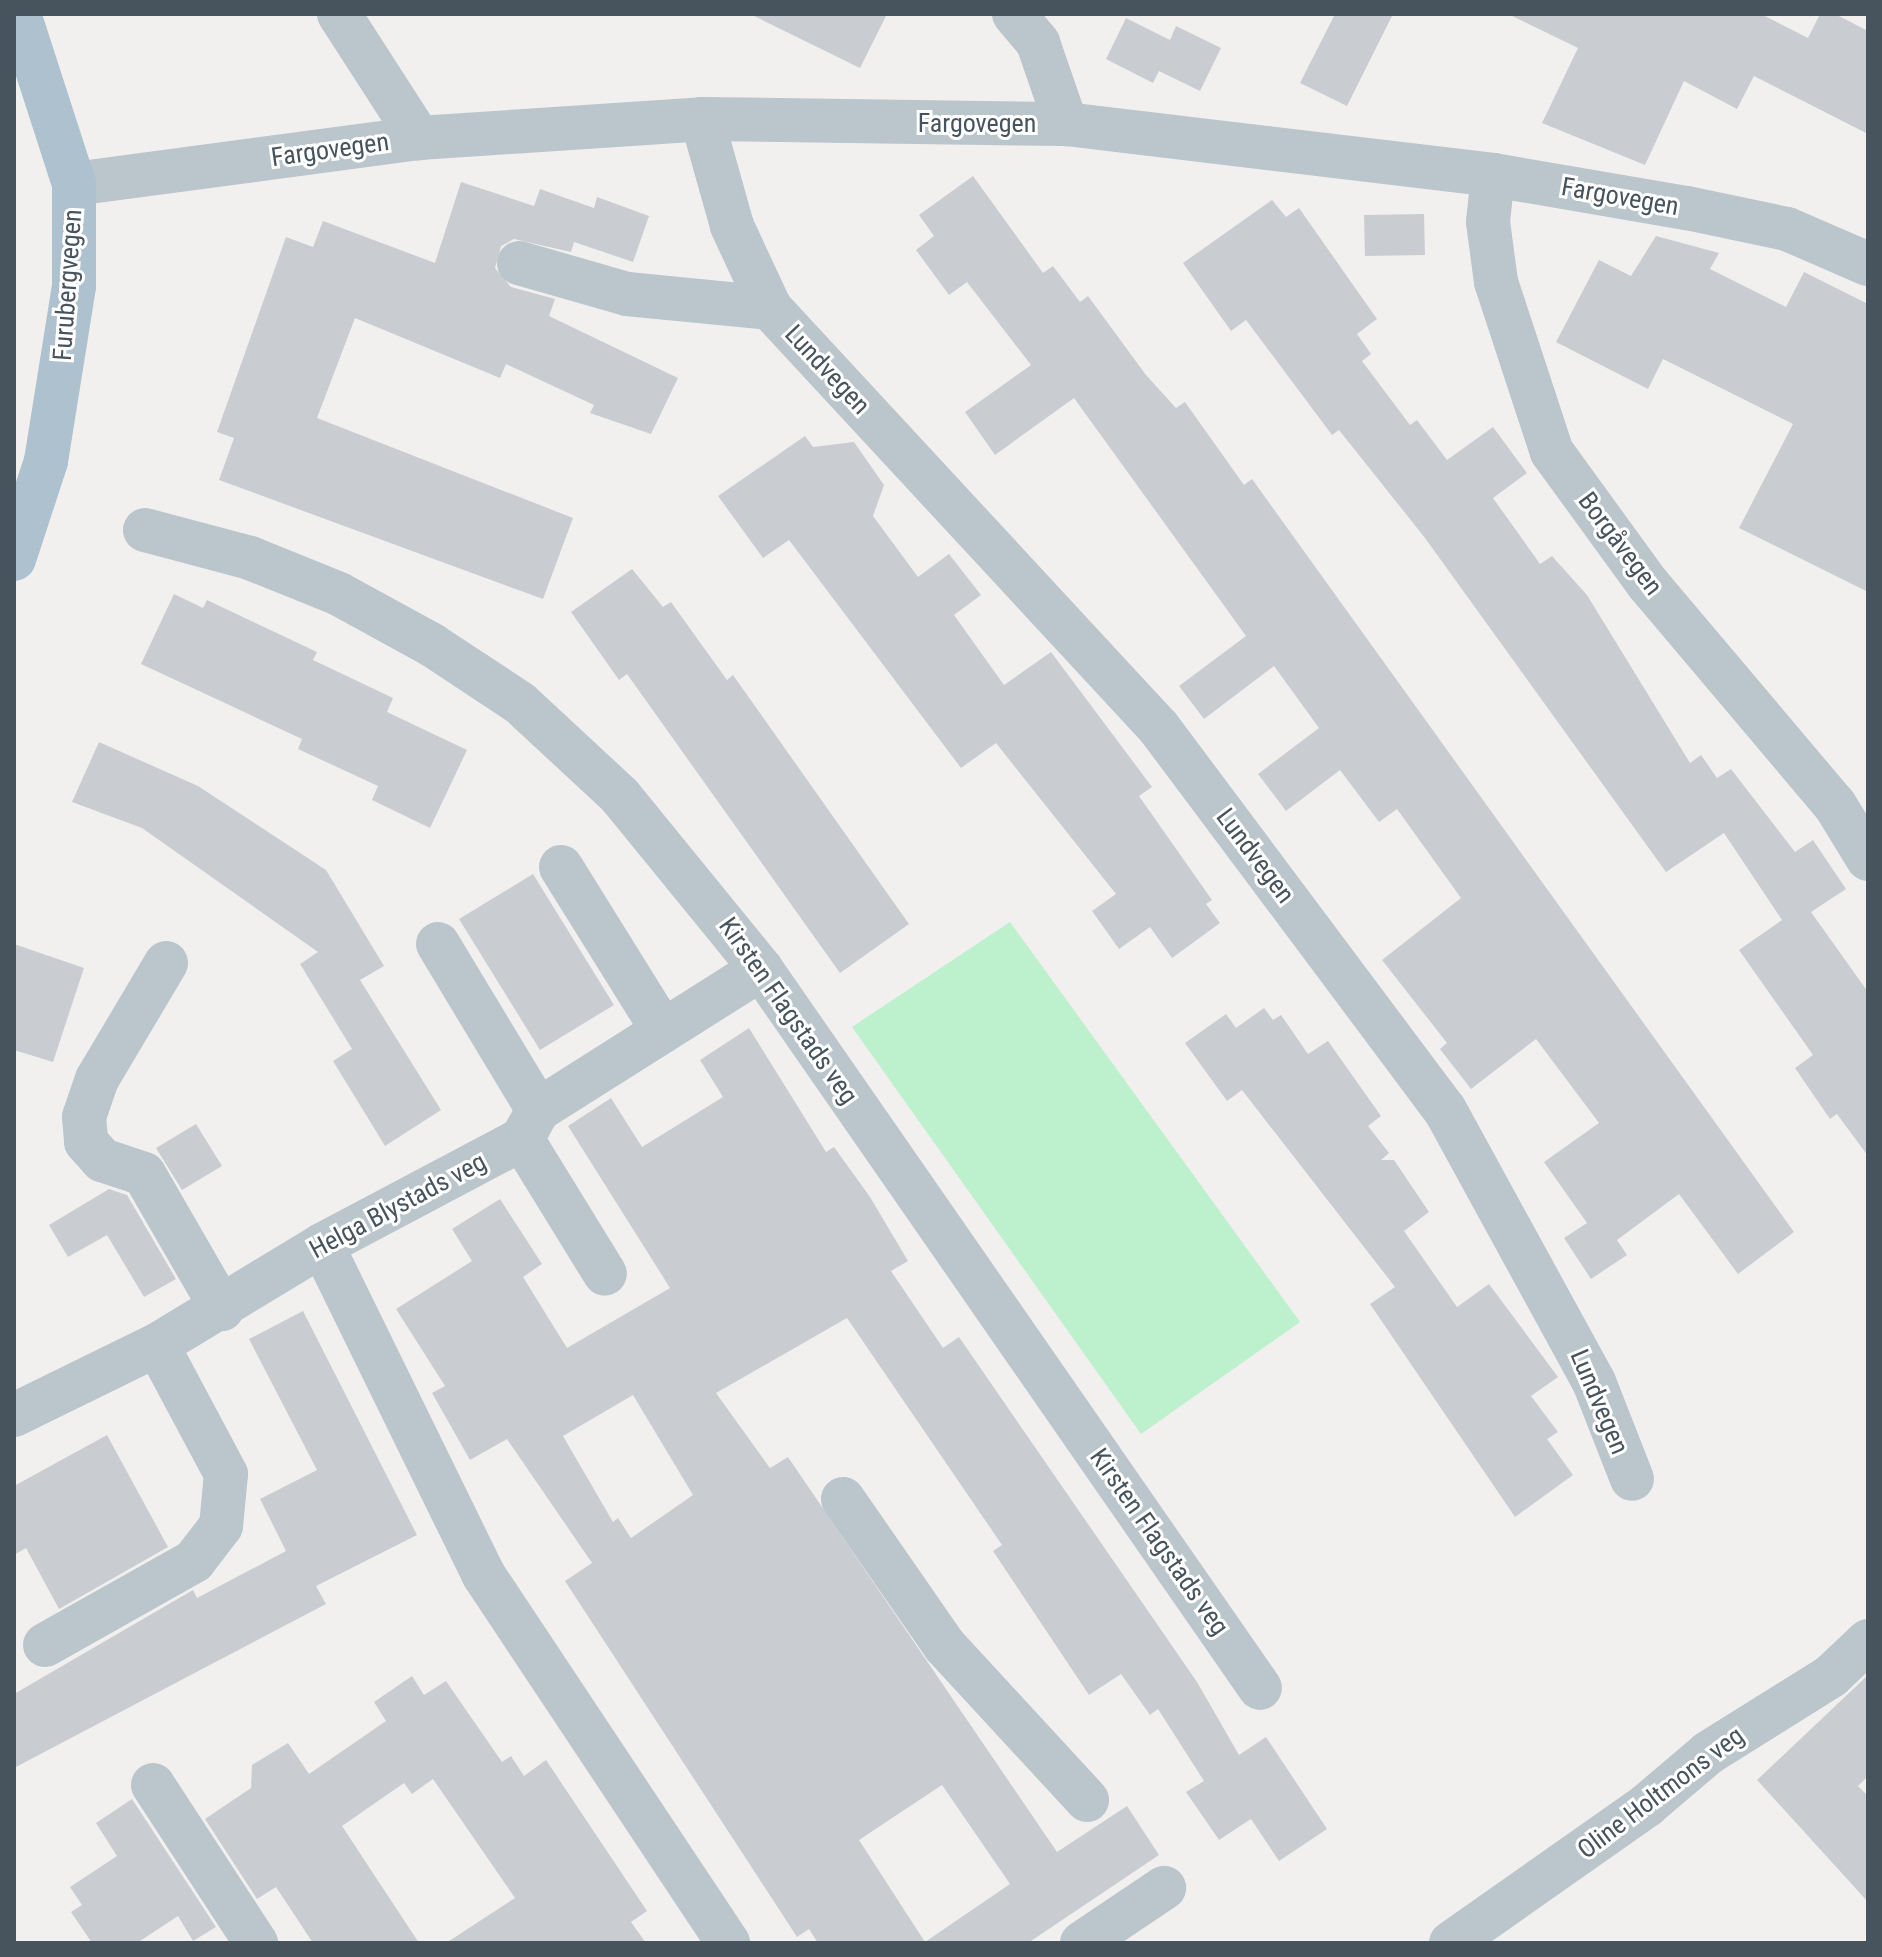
<!DOCTYPE html>
<html>
<head>
<meta charset="utf-8">
<style>
  body { margin:0 }
  #map { position:relative; width:1882px; height:1957px; overflow:hidden; background:#f2efef; font-family:"Roboto Condensed",sans-serif }
  div>[style] { position:absolute }
  [style*='--x'] { left:calc(var(--x)*1px); top:calc(var(--y)*1px); width:calc(var(--w)*1px); rotate:calc(var(--a)*1deg) }
  .green>* { inset:0; background:#bdf0cd }
  .building>* { inset:0; background:#c9cdd2 }
  .minor>* { height:44px; margin:-22px; padding:0 22px; transform-origin:22px; border-radius:22px; background:#bac5cc }
  .major>* { height:44px; margin:-22px; padding:0 22px; transform-origin:22px; border-radius:22px; background:#aec1ce }
  span { translate:-50% -50%; white-space:nowrap; text-align:center; line-height:1.15; -webkit-text-stroke:6px #fff; paint-order:stroke }
  .street-label { font-size:26px; color:#47545d }
  .frame { position:absolute; inset:0; border:16px solid #47545d; pointer-events:none }
</style>
</head>
<body>
<div id="map">
  <div class="green">
    <div style="clip-path:polygon(1010px 922px,1300px 1322px,1141px 1434px,852px 1027px)"></div>
  </div>
  <div class="building">
    <div style="clip-path:polygon(750px 14px,887px 14px,860px 68px)"></div>
    <div style="clip-path:polygon(1335px 14px,1393px 14px,1347px 106px,1300px 83px)"></div>
    <div style="clip-path:polygon(1508px 14px,1761px 14px,1808px 38px,1820px 14px,1835px 14px,1868px 31px,1868px 134px,1754px 76px,1737px 109px,1684px 81px,1645px 165px,1542px 123px,1578px 48px)"></div>
    <div style="clip-path:polygon(1126px 18px,1170px 40px,1176px 26px,1221px 48px,1200px 91px,1159px 71px,1153px 83px,1106px 59px)"></div>
    <div style="clip-path:polygon(973px 176px,1043px 273px,1053px 266px,1080px 302px,1088px 296px,1146px 375px,1176px 408px,1185px 402px,1244px 485px,1252px 479px,1794px 1232px,1738px 1274px,1679px 1194px,1617px 1240px,1627px 1255px,1591px 1279px,1564px 1238px,1587px 1223px,1544px 1162px,1599px 1123px,1536px 1039px,1471px 1089px,1440px 1049px,1447px 1043px,1382px 960px,1461px 898px,1397px 809px,1379px 822px,1340px 770px,1286px 811px,1258px 774px,1319px 728px,1274px 666px,1204px 719px,1179px 686px,1246px 636px,1074px 398px,995px 455px,965px 412px,1031px 365px,967px 282px,949px 295px,916px 250px,934px 236px,919px 215px)"></div>
    <div style="clip-path:polygon(461px 182px,534px 206px,540px 189px,594px 208px,597px 197px,649px 216px,633px 262px,574px 242px,571px 252px,514px 239px,501px 246px,495px 268px,511px 287px,555px 299px,549px 316px,678px 378px,651px 434px,590px 413px,594px 405px,506px 364px,500px 378px,355px 318px,317px 418px,573px 518px,543px 599px,219px 480px,234px 438px,217px 432px,286px 237px,313px 247px,323px 221px,435px 263px)"></div>
    <div style="clip-path:polygon(1272px 200px,1286px 217px,1299px 208px,1377px 319px,1357px 334px,1371px 354px,1362px 361px,1410px 425px,1417px 420px,1447px 460px,1493px 427px,1527px 473px,1493px 498px,1540px 564px,1552px 556px,1587px 595px,1690px 763px,1701px 755px,1717px 778px,1731px 769px,1795px 852px,1813px 840px,1846px 889px,1811px 912px,1868px 992px,1868px 1156px,1837px 1114px,1830px 1119px,1795px 1068px,1813px 1055px,1739px 950px,1782px 920px,1724px 833px,1666px 872px,1425px 538px,1339px 430px,1332px 435px,1246px 320px,1231px 331px,1183px 263px)"></div>
    <div style="clip-path:polygon(1424px 214px,1425px 255px,1365px 256px,1364px 215px)"></div>
    <div style="clip-path:polygon(1656px 236px,1719px 253px,1710px 269px,1786px 307px,1804px 272px,1868px 304px,1868px 592px,1739px 528px,1793px 424px,1663px 359px,1648px 389px,1556px 342px,1599px 260px,1631px 276px)"></div>
    <div style="clip-path:polygon(805px 436px,813px 447px,854px 442px,884px 485px,873px 516px,918px 577px,949px 554px,981px 595px,954px 615px,1004px 685px,1051px 652px,1152px 787px,1139px 796px,1212px 900px,1206px 904px,1220px 923px,1172px 958px,1150px 927px,1119px 949px,1092px 911px,1116px 894px,996px 743px,961px 768px,789px 540px,763px 558px,718px 496px)"></div>
    <div style="clip-path:polygon(632px 569px,663px 607px,671px 602px,727px 680px,733px 675px,909px 924px,840px 973px,627px 674px,619px 680px,571px 612px)"></div>
    <div style="clip-path:polygon(174px 594px,203px 608px,207px 600px,317px 652px,313px 660px,393px 698px,387px 712px,467px 750px,430px 828px,372px 800px,378px 786px,298px 749px,302px 739px,141px 664px)"></div>
    <div style="clip-path:polygon(99px 742px,198px 786px,326px 870px,384px 966px,360px 980px,441px 1110px,385px 1146px,333px 1061px,352px 1049px,300px 964px,318px 952px,142px 828px,72px 802px)"></div>
    <div style="clip-path:polygon(533px 874px,614px 1005px,540px 1050px,459px 919px)"></div>
    <div style="clip-path:polygon(14px 944px,84px 968px,53px 1062px,14px 1050px)"></div>
    <div style="clip-path:polygon(1264px 1008px,1273px 1020px,1281px 1015px,1308px 1054px,1328px 1041px,1381px 1116px,1368px 1126px,1389px 1153px,1381px 1160px,1394px 1160px,1429px 1212px,1404px 1231px,1457px 1307px,1489px 1284px,1558px 1377px,1531px 1396px,1558px 1432px,1547px 1439px,1573px 1475px,1515px 1517px,1370px 1304px,1395px 1287px,1242px 1090px,1227px 1101px,1185px 1043px,1226px 1014px,1236px 1028px)"></div>
    <div style="clip-path:polygon(evenodd,749px 1028px,826px 1152px,834px 1147px,870px 1197px,908px 1261px,891px 1271px,943px 1348px,959px 1337px,1197px 1682px,1239px 1755px,1266px 1737px,1327px 1829px,1279px 1861px,1251px 1819px,1219px 1840px,1186px 1792px,1204px 1781px,1158px 1709px,1150px 1715px,1121px 1674px,1089px 1695px,993px 1551px,1002px 1545px,847px 1318px,716px 1393px,770px 1468px,788px 1457px,1057px 1852px,1127px 1806px,1159px 1855px,1028px 1943px,818px 1943px,809px 1929px,797px 1937px,565px 1581px,592px 1563px,507px 1439px,470px 1460px,432px 1393px,445px 1386px,396px 1309px,472px 1261px,452px 1229px,500px 1199px,542px 1264px,523px 1277px,567px 1348px,670px 1288px,568px 1126px,611px 1098px,642px 1147px,723px 1097px,700px 1060px,749px 1028px,633px 1395px,693px 1495px,631px 1538px,618px 1518px,613px 1522px,563px 1436px,633px 1395px,749px 1028px,942px 1785px,1010px 1884px,925px 1942px,859px 1840px,942px 1785px)"></div>
    <div style="clip-path:polygon(196px 1124px,222px 1166px,182px 1190px,156px 1148px)"></div>
    <div style="clip-path:polygon(109px 1189px,127px 1195px,176px 1279px,144px 1297px,107px 1235px,68px 1257px,49px 1225px)"></div>
    <div style="clip-path:polygon(303px 1311px,417px 1535px,316px 1586px,326px 1604px,14px 1768px,14px 1694px,193px 1590px,197px 1598px,286px 1551px,260px 1499px,317px 1470px,249px 1339px)"></div>
    <div style="clip-path:polygon(107px 1435px,168px 1547px,59px 1609px,26px 1548px,14px 1555px,14px 1486px)"></div>
    <div style="clip-path:polygon(1868px 1675px,1868px 1776px,1858px 1786px,1868px 1796px,1868px 1902px,1757px 1780px)"></div>
    <div style="clip-path:polygon(412px 1676px,424px 1695px,446px 1681px,502px 1762px,511px 1756px,524px 1776px,546px 1760px,647px 1911px,631px 1922px,646px 1943px,446px 1943px,515px 1898px,433px 1779px,412px 1794px,404px 1783px,342px 1826px,419px 1943px,313px 1943px,276px 1887px,257px 1899px,205px 1819px,251px 1788px,252px 1765px,288px 1743px,309px 1774px,386px 1721px,374px 1702px)"></div>
    <div style="clip-path:polygon(132px 1799px,216px 1927px,193px 1941px,178px 1916px,137px 1943px,92px 1943px,71px 1912px,82px 1905px,70px 1887px,117px 1856px,96px 1823px)"></div>
  </div>
  <div class="minor">
    <div style="--x:339;--y:14;--w:148;--a:57.2"></div>
    <div style="--x:1014;--y:14;--w:38;--a:50"></div>
    <div style="--x:1038;--y:43;--w:86;--a:70.9"></div>
    <div style="--x:702;--y:119;--w:111;--a:74.3"></div>
    <div style="--x:732;--y:226;--w:90;--a:65.1"></div>
    <div style="--x:770;--y:308;--w:572;--a:47.19"></div>
    <div style="--x:1159;--y:728;--w:477;--a:53.2"></div>
    <div style="--x:1445;--y:1110;--w:310;--a:61.3"></div>
    <div style="--x:1594;--y:1382;--w:104;--a:68.6"></div>
    <div style="--x:1493;--y:175;--w:47;--a:96.1"></div>
    <div style="--x:1488;--y:222;--w:61;--a:82.4"></div>
    <div style="--x:1496;--y:282;--w:179;--a:71.8"></div>
    <div style="--x:1552;--y:452;--w:163;--a:54"></div>
    <div style="--x:1648;--y:584;--w:289;--a:49.8"></div>
    <div style="--x:1835;--y:805;--w:63;--a:58.6"></div>
    <div style="--x:74;--y:184;--w:348;--a:-7.6"></div>
    <div style="--x:419;--y:138;--w:284;--a:-3.8"></div>
    <div style="--x:702;--y:119;--w:364;--a:0.8"></div>
    <div style="--x:1066;--y:124;--w:430;--a:6.8"></div>
    <div style="--x:1493;--y:175;--w:197;--a:9.7"></div>
    <div style="--x:1687;--y:208;--w:102;--a:11.9"></div>
    <div style="--x:1787;--y:229;--w:88;--a:23.4"></div>
    <div style="--x:519;--y:263;--w:112;--a:16"></div>
    <div style="--x:627;--y:294;--w:144;--a:5.6"></div>
    <div style="--x:145;--y:530;--w:109;--a:14.9"></div>
    <div style="--x:250;--y:558;--w:96;--a:22"></div>
    <div style="--x:339;--y:594;--w:106;--a:28.7"></div>
    <div style="--x:432;--y:645;--w:105;--a:33.4"></div>
    <div style="--x:520;--y:703;--w:137;--a:42.9"></div>
    <div style="--x:620;--y:796;--w:223;--a:50.8"></div>
    <div style="--x:761;--y:969;--w:875;--a:55.24"></div>
    <div style="--x:561;--y:867;--w:193;--a:58.1"></div>
    <div style="--x:438;--y:944;--w:194;--a:58.9"></div>
    <div style="--x:166;--y:963;--w:135;--a:120.7"></div>
    <div style="--x:97;--y:1079;--w:40;--a:108.9"></div>
    <div style="--x:84;--y:1117;--w:25;--a:85"></div>
    <div style="--x:86;--y:1142;--w:24;--a:48"></div>
    <div style="--x:102;--y:1160;--w:44;--a:18.4"></div>
    <div style="--x:144;--y:1174;--w:156;--a:60"></div>
    <div style="--x:522;--y:1139;--w:158;--a:58.4"></div>
    <div style="--x:322;--y:1245;--w:366;--a:63.9"></div>
    <div style="--x:483;--y:1574;--w:443;--a:56.4"></div>
    <div style="--x:14;--y:1415;--w:159;--a:-26.1"></div>
    <div style="--x:157;--y:1345;--w:193;--a:-31.2"></div>
    <div style="--x:322;--y:1245;--w:226;--a:-27.9"></div>
    <div style="--x:522;--y:1139;--w:33;--a:-61"></div>
    <div style="--x:538;--y:1110;--w:264;--a:-32.3"></div>
    <div style="--x:843;--y:1499;--w:178;--a:55.3"></div>
    <div style="--x:944;--y:1645;--w:211;--a:47.3"></div>
    <div style="--x:45;--y:1645;--w:171;--a:-29.4"></div>
    <div style="--x:194;--y:1561;--w:44;--a:-52.4"></div>
    <div style="--x:221;--y:1526;--w:52;--a:-84.5"></div>
    <div style="--x:226;--y:1474;--w:146;--a:-118.1"></div>
    <div style="--x:153;--y:1785;--w:189;--a:56.9"></div>
    <div style="--x:1082;--y:1943;--w:99;--a:-33.9"></div>
    <div style="--x:1451;--y:1943;--w:240;--a:-35.1"></div>
    <div style="--x:1647;--y:1805;--w:80;--a:-40.4"></div>
    <div style="--x:1708;--y:1753;--w:145;--a:-32"></div>
    <div style="--x:1831;--y:1676;--w:51;--a:-43.4"></div>
  </div>
  <div class="major">
    <div style="--x:14;--y:559;--w:103;--a:-71.9"></div>
    <div style="--x:46;--y:461;--w:177;--a:-80.9"></div>
    <div style="--x:74;--y:286;--w:102;--a:-90"></div>
    <div style="--x:74;--y:184;--w:179;--a:-107.9"></div>
  </div>
  <div class="street-label">
    <span style="left:977px;top:124px">Fargovegen</span>
    <span style="left:330px;top:150px;rotate:-8deg">Fargovegen</span>
    <span style="left:1620px;top:197px;rotate:10deg">Fargovegen</span>
    <span style="left:68px;top:285px;rotate:-86deg">Furubergvegen</span>
    <span style="left:827px;top:370px;rotate:47deg">Lundvegen</span>
    <span style="left:1620px;top:544px;rotate:53deg">Borgåvegen</span>
    <span style="left:1255px;top:856px;rotate:53deg">Lundvegen</span>
    <span style="left:788px;top:1011px;rotate:55deg">Kirsten Flagstads veg</span>
    <span style="left:398px;top:1206px;rotate:-28deg">Helga Blystads veg</span>
    <span style="left:1599px;top:1402px;rotate:67deg">Lundvegen</span>
    <span style="left:1159px;top:1542px;rotate:55deg">Kirsten Flagstads veg</span>
    <span style="left:1661px;top:1793px;rotate:-37deg">Oline Holtmons veg</span>
  </div>
  <div class="frame"></div>
</div>
</body>
</html>
